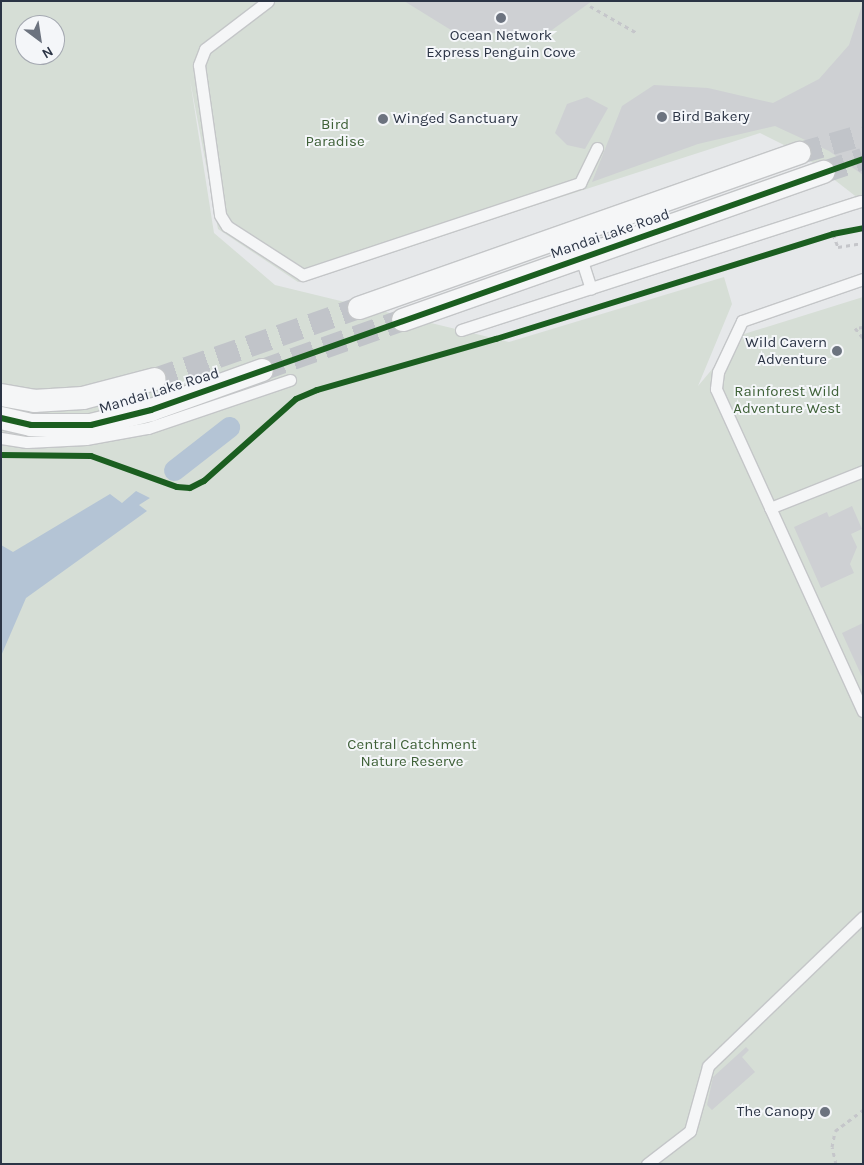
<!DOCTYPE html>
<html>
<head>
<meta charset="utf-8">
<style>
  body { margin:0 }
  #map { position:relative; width:864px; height:1165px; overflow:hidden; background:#e6e8ea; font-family:Karla,sans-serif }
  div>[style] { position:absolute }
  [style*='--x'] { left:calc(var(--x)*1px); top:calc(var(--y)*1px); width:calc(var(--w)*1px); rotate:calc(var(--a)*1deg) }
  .green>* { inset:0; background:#d6ded6 }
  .water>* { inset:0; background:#b4c4d5 }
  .canal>* { height:21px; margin:-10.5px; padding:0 10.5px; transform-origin:10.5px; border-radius:10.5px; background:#b4c4d5 }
  .building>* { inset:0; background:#ced0d3 }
  .minor-tunnel>* { height:22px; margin-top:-11px; transform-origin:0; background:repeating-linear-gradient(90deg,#c1c4c9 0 22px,transparent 0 33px) }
  .path>* { height:3px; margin-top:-1.5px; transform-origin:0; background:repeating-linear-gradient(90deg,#c5c6ca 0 4px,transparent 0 8px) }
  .roads { filter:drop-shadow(1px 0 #c4c6c8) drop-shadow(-1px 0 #c4c6c8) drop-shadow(0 1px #c4c6c8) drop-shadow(0 -1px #c4c6c8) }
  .service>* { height:11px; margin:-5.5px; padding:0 5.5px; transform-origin:5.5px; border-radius:5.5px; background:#f5f6f7 }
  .minor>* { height:22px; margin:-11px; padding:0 11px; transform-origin:11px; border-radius:11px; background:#f5f6f7 }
  .cycleway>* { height:6px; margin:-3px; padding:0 3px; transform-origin:3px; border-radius:3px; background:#1b5e20 }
  .dots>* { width:14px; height:14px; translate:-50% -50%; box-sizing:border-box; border:2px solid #f4f6f9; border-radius:50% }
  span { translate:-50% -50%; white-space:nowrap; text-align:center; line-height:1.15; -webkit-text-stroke:4px #f4f6f9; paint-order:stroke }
  .poi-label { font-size:15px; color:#2b3445 }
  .left { translate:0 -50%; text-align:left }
  .right { translate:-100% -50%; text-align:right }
  .park-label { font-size:15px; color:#3f6138 }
  .street-label { font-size:15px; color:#2b3445 }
  .frame { position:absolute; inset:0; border:2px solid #2b3445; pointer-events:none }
  .north { position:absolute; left:15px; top:15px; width:50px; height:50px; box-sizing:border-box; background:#f4f6f9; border:1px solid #a4a8b1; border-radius:50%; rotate:149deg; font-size:14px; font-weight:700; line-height:20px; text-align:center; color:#2b3445 }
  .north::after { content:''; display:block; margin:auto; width:18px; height:22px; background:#6c737f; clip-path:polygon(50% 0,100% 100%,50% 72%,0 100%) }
</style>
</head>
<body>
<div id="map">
  <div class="green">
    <div style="clip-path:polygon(evenodd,1px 1px,863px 1px,863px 202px,800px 153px,760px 133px,298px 282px,218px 229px,190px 80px,214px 233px,275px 285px,509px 342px,724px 277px,732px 304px,698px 386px,741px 335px,863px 297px,863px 1164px,1px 1164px,1px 1px,25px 25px,55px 25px,55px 55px,25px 55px,25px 25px)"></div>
  </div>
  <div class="water">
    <div style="clip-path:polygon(136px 491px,150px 498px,139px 505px,147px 511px,26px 598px,1px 656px,1px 545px,13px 552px,110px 494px,122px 503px)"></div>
  </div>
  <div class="canal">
    <div style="--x:174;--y:470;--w:70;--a:-38"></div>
  </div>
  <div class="building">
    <div style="clip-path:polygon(404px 1px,592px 1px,552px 30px,459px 35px)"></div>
    <div style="clip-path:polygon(863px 2px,863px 175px,829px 151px,775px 126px,698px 144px,592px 182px,622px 106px,654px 85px,708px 88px,773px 103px,819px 79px,849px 45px)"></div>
    <div style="clip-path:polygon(587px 97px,608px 108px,585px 149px,567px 145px,555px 133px,567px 104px)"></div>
    <div style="clip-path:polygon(852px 506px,862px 529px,851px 534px,857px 547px,850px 564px,854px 573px,821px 588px,794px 527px,827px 512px,829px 517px)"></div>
    <div style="clip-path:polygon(863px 623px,863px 679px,842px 633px)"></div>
    <div style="clip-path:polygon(746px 1047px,749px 1050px,742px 1057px,755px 1072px,712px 1110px,707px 1105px,713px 1077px)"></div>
  </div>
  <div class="minor-tunnel">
    <div style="--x:800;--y:153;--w:66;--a:-15.9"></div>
    <div style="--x:824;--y:172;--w:41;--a:-18.4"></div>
    <div style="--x:262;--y:370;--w:150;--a:-19.5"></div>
    <div style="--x:155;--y:379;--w:216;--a:-19.2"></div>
  </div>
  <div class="path">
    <div style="--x:590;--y:6;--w:54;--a:29.9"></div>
    <div style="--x:833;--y:234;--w:14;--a:69"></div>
    <div style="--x:838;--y:247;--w:25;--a:-9"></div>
    <div style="--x:863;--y:327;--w:8;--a:173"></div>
    <div style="--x:855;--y:328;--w:13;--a:51"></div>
    <div style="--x:836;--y:1164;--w:17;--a:-103"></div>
    <div style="--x:832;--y:1147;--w:16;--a:-79"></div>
    <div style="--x:835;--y:1131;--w:35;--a:-37"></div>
  </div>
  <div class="roads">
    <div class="service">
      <div style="--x:268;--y:1;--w:79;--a:142.7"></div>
      <div style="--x:205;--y:49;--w:17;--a:111"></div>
      <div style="--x:199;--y:65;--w:151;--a:82"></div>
      <div style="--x:220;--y:215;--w:13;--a:58"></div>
      <div style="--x:227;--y:226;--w:90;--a:32.8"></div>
      <div style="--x:303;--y:275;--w:292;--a:-18.4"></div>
      <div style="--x:580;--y:183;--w:39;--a:-64"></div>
      <div style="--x:581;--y:258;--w:32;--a:72"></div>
      <div style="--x:863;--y:279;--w:128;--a:160.9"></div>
      <div style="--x:742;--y:321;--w:56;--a:115.2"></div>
      <div style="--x:718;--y:372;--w:17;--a:97"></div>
      <div style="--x:716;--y:389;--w:354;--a:65.5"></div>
      <div style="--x:461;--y:330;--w:420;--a:-17.9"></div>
      <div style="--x:1;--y:438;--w:26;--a:9"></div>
      <div style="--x:27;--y:442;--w:59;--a:-2.9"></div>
      <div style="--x:86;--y:439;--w:63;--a:-10.1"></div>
      <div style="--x:148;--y:428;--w:150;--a:-18.7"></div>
      <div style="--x:770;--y:508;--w:100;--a:-21.7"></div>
      <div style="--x:647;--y:1164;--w:54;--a:-37.5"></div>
      <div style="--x:690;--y:1131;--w:67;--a:-74.5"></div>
      <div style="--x:708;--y:1066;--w:215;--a:-43.9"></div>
    </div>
    <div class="minor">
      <div style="--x:359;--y:308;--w:467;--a:-19.4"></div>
      <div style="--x:403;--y:320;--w:446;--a:-19.4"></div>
      <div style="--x:1;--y:395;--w:34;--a:10"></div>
      <div style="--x:34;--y:401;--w:49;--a:-3.5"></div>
      <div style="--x:83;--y:398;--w:74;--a:-14.8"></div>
      <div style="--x:1;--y:418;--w:31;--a:13"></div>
      <div style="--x:31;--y:425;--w:60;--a:0"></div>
      <div style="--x:91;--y:425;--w:62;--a:-14"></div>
      <div style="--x:151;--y:410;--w:118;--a:-19.8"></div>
    </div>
  </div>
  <div class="cycleway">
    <div style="--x:1;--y:418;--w:31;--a:13"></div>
    <div style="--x:31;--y:425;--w:60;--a:0"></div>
    <div style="--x:91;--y:425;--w:62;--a:-14"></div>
    <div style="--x:151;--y:410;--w:755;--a:-19.42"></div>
    <div style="--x:1;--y:455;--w:90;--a:0.6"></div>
    <div style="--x:91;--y:456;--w:91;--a:19.8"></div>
    <div style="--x:177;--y:487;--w:13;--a:4"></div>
    <div style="--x:190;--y:488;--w:16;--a:-27"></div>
    <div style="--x:204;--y:481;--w:123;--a:-41.7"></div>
    <div style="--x:296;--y:399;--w:23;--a:-23"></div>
    <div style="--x:317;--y:390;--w:186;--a:-15.9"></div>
    <div style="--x:496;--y:339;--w:353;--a:-17.3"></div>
    <div style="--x:833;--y:234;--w:31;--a:-11"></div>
  </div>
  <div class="dots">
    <div style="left:501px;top:18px;background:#6c737f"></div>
    <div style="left:662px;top:117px;background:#6c737f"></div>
    <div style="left:383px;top:119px;background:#6c737f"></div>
    <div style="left:837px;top:351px;background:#6c737f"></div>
    <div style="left:825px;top:1112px;background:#6c737f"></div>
  </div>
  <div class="poi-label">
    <span style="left:501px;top:44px">Ocean Network<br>Express Penguin Cove</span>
    <span class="left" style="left:672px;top:117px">Bird Bakery</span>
    <span class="left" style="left:393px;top:119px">Winged Sanctuary</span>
    <span class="right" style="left:827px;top:351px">Wild Cavern<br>Adventure</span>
    <span class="right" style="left:815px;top:1112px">The Canopy</span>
  </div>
  <div class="park-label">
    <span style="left:335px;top:133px">Bird<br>Paradise</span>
    <span style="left:787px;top:400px">Rainforest Wild<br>Adventure West</span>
    <span style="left:412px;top:753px">Central Catchment<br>Nature Reserve</span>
  </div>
  <div class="street-label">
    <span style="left:610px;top:234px;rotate:-19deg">Mandai Lake Road</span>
    <span style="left:159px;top:391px;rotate:-17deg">Mandai Lake Road</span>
  </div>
  <div class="frame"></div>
  <div class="north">N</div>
</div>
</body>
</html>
